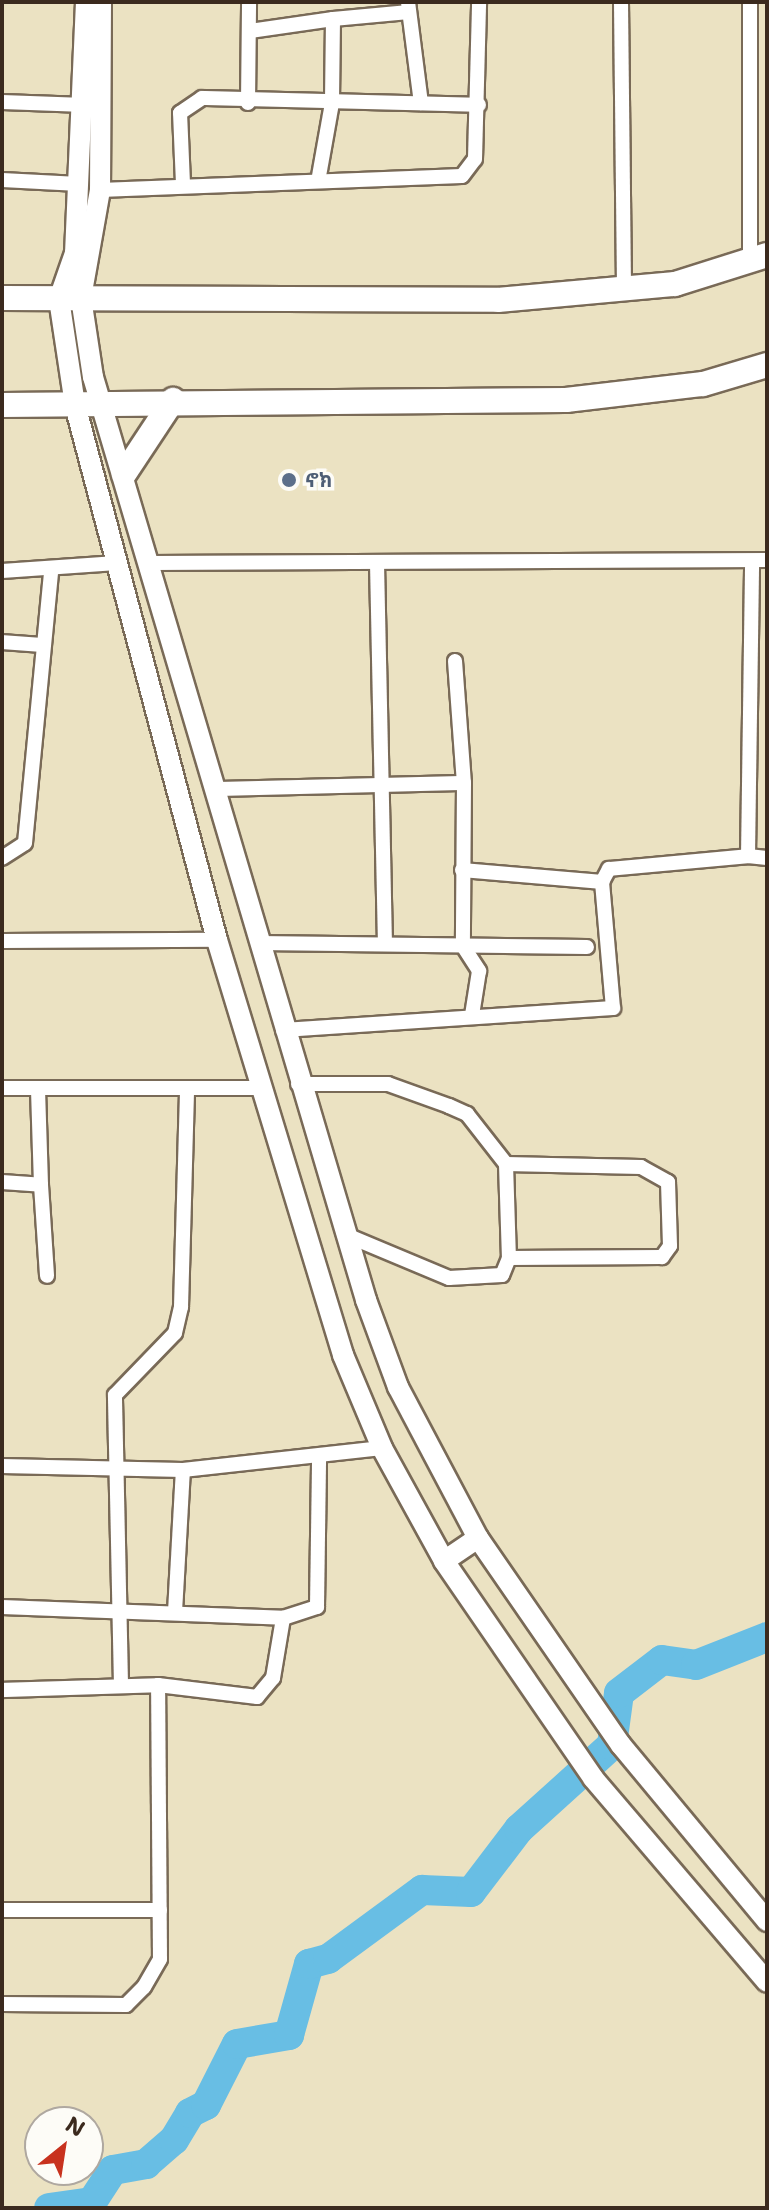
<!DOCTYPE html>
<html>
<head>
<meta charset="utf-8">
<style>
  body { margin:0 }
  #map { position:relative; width:769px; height:2210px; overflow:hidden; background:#ebe2c2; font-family:"Shantell Sans","Noto Sans Ethiopic",sans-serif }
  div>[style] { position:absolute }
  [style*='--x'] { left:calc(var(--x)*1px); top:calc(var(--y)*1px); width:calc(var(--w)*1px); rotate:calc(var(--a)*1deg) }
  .river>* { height:30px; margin:-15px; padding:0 15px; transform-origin:15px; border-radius:15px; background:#68bee4 }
  .roads { filter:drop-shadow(2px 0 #796a57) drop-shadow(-2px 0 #796a57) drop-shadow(0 2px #796a57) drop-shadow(0 -2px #796a57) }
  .street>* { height:14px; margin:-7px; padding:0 7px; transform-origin:7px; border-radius:7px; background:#fff }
  .primary>* { height:20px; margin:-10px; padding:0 10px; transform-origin:10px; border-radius:10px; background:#fff }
  .highway>* { height:24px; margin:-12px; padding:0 12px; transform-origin:12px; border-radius:12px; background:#fff }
  .dots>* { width:22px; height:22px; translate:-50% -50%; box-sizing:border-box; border:4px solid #fdfcf7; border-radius:50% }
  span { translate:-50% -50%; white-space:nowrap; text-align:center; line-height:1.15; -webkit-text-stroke:7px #fdfcf7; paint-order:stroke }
  .service-label { font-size:20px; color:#4e5e75; font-weight:700 }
  .left { translate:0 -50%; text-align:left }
  .frame { position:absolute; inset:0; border:4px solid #3b2a1e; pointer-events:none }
  .north { position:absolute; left:24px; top:2106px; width:80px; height:80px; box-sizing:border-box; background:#fdfcf7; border:2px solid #afa8a0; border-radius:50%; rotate:30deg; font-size:22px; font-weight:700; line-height:32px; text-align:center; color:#3b2a1e }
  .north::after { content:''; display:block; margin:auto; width:28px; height:36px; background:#c8321e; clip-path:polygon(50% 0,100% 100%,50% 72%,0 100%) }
</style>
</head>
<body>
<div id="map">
  <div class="river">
    <div style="--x:49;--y:2208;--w:43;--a:-7.9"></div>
    <div style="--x:92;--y:2202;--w:38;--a:-57"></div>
    <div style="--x:113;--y:2170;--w:34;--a:-10"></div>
    <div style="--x:146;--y:2164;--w:37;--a:-41"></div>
    <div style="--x:174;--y:2140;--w:31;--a:-59"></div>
    <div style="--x:190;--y:2113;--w:18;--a:-27"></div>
    <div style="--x:206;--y:2105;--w:68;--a:-63.1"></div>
    <div style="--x:237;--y:2044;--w:53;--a:-9.8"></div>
    <div style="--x:289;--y:2035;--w:74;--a:-74.3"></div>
    <div style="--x:309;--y:1964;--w:20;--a:-15"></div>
    <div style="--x:328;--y:1959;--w:117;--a:-36.3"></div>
    <div style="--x:422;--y:1890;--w:49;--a:2.3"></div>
    <div style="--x:471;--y:1892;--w:79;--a:-52.7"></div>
    <div style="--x:519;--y:1829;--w:125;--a:-42.1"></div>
    <div style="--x:612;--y:1745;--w:52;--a:-82.3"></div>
    <div style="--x:619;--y:1693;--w:54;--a:-37.5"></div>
    <div style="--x:662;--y:1660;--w:34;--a:8"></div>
    <div style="--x:696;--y:1665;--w:76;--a:-21.5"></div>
  </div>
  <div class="roads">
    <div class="street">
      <div style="--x:408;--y:2;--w:102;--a:82.7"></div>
      <div style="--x:621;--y:2;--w:289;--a:89.4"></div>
      <div style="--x:750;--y:2;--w:261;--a:90"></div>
      <div style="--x:333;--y:19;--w:76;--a:-5.3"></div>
      <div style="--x:250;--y:31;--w:84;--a:-8.2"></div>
      <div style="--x:333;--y:19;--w:84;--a:90.7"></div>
      <div style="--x:332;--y:103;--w:74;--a:100.1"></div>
      <div style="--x:2;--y:102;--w:83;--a:2.1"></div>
      <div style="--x:248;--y:103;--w:101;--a:-89.4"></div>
      <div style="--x:2;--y:180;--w:77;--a:3"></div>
      <div style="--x:183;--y:184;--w:71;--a:-92.4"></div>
      <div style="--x:180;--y:113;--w:27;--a:-34"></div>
      <div style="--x:202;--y:98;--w:277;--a:1.4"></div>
      <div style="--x:100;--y:190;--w:362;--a:-2.2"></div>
      <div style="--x:462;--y:176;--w:21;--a:-53"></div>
      <div style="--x:475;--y:159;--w:157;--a:-88.5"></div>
      <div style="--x:151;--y:563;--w:616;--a:-0.28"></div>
      <div style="--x:377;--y:563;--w:379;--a:88.8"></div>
      <div style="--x:2;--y:571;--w:115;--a:-4"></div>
      <div style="--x:2;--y:642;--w:40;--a:4.3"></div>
      <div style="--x:455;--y:661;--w:122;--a:85.8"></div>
      <div style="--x:464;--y:783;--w:163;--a:90.4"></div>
      <div style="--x:463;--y:946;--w:30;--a:57"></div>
      <div style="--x:479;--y:971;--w:45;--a:99"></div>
      <div style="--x:215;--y:789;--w:249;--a:-1.4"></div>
      <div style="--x:748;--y:856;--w:19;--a:6"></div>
      <div style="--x:2;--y:858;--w:27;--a:-33"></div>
      <div style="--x:25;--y:843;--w:272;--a:-84.5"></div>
      <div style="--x:462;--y:870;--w:141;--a:4.9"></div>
      <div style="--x:2;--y:941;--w:215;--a:-0.3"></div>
      <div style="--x:258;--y:943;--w:329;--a:0.7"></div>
      <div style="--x:283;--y:1030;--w:331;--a:-3.8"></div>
      <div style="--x:613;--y:1008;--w:126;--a:-95"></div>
      <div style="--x:602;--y:882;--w:15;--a:-62"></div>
      <div style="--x:609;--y:869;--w:140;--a:-5.3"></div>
      <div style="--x:748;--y:856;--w:295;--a:-89.2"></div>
      <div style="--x:298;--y:1084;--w:90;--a:0"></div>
      <div style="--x:388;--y:1084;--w:65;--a:19.8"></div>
      <div style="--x:449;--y:1106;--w:20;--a:24"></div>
      <div style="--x:467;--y:1114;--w:63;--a:52"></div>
      <div style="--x:506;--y:1164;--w:94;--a:88.2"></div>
      <div style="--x:509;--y:1258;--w:18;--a:112"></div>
      <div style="--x:502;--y:1275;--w:53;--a:176.8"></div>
      <div style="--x:449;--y:1278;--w:114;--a:-157.3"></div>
      <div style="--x:2;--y:1088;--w:258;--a:0"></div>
      <div style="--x:506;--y:1164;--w:135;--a:1.3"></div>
      <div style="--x:641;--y:1167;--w:31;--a:29"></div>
      <div style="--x:668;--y:1182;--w:64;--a:88.2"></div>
      <div style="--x:670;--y:1246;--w:14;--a:126"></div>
      <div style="--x:662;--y:1257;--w:153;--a:179.6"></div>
      <div style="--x:2;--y:1182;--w:39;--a:4"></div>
      <div style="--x:41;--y:1185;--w:95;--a:-91.8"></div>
      <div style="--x:41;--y:1185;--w:91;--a:86.2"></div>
      <div style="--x:2;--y:1466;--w:181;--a:1.3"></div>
      <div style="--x:183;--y:1470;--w:200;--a:-6.3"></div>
      <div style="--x:2;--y:1607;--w:281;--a:2.2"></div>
      <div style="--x:283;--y:1618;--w:36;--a:-18"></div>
      <div style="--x:317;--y:1607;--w:149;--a:-89.2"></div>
      <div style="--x:175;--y:1612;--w:142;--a:-86.8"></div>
      <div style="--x:121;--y:1685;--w:290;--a:-91.2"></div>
      <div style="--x:115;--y:1395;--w:86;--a:-45.9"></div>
      <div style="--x:175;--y:1333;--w:27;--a:-77"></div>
      <div style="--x:181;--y:1307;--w:218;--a:-88.4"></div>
      <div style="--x:2;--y:1690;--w:156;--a:-1.8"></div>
      <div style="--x:2;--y:1910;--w:158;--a:0"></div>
      <div style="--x:2;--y:2004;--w:124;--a:0.5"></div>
      <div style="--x:126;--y:2005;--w:25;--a:-45"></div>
      <div style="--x:144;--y:1987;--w:32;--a:-60"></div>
      <div style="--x:160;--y:1959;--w:274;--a:-90.4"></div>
      <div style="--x:158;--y:1685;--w:100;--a:6.9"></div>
      <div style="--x:257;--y:1697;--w:25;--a:-50"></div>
      <div style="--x:273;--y:1678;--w:61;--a:-80.5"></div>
    </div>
    <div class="primary">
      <div style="--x:86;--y:2;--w:251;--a:92.5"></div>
      <div style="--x:75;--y:253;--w:49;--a:109.2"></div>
      <div style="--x:59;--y:299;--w:107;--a:81.4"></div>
      <div style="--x:75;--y:405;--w:554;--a:75.14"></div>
      <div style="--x:217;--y:940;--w:434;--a:73.1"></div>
      <div style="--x:343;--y:1355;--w:101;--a:67.2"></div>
      <div style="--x:382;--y:1448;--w:129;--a:61.2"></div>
      <div style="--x:444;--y:1561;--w:263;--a:55.5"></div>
      <div style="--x:593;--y:1778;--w:268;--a:49.5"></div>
      <div style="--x:101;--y:2;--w:188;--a:90.3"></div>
      <div style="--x:100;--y:190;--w:110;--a:100"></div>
      <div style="--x:81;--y:298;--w:80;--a:81.4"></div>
      <div style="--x:93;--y:377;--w:963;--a:73.52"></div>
      <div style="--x:366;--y:1300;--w:93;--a:69.8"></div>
      <div style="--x:398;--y:1387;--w:171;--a:62.1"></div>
      <div style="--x:478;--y:1538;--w:252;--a:55.4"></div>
      <div style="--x:621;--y:1745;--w:229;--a:50.3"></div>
      <div style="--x:444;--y:1561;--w:41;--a:-34.1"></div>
    </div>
    <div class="highway">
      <div style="--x:2;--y:298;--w:496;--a:0.2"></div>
      <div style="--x:498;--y:300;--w:178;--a:-5.2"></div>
      <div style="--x:675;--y:284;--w:96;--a:-17.5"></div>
      <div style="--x:2;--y:405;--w:564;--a:-0.51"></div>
      <div style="--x:566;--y:400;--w:138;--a:-6.7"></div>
      <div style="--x:703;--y:384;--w:67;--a:-16.5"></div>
      <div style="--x:124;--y:474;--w:89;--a:-56.5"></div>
    </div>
  </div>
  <div class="dots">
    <div style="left:289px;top:480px;background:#5c6f8a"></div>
  </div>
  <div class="service-label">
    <span class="left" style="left:305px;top:480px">ኖክ</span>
  </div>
  <div class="frame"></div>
  <div class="north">N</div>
</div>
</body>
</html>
